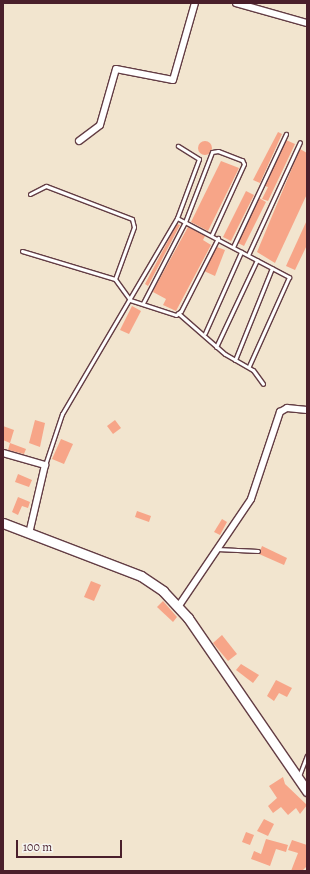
<!DOCTYPE html>
<html>
<head>
<meta charset="utf-8">
<style>
  body { margin:0 }
  #map { position:relative; width:310px; height:874px; overflow:hidden; background:#f2e5cf; font-family:Alegreya,serif }
  div>[style] { position:absolute }
  [style*='--x'] { left:calc(var(--x)*1px); top:calc(var(--y)*1px); width:calc(var(--w)*1px); rotate:calc(var(--a)*1deg) }
  .building>* { inset:0; background:#f7a588 }
  .round { border-radius:50% }
  .roads { filter:drop-shadow(1px 0 #633d44) drop-shadow(-1px 0 #633d44) drop-shadow(0 1px #633d44) drop-shadow(0 -1px #633d44) }
  .lane>* { height:3px; margin:-1.5px; padding:0 1.5px; transform-origin:1.5px; border-radius:1.5px; background:#fff }
  .street>* { height:6px; margin:-3px; padding:0 3px; transform-origin:3px; border-radius:3px; background:#fff }
  .secondary>* { height:9px; margin:-4.5px; padding:0 4.5px; transform-origin:4.5px; border-radius:4.5px; background:#fff }
  span { translate:-50% -50%; white-space:nowrap; text-align:center; line-height:1.15; -webkit-text-stroke:3.5px #f6f6f2; paint-order:stroke }
  .frame { position:absolute; inset:0; border:4px solid #4a1f2b; pointer-events:none }
  .scale { position:absolute; left:16px; top:840px; width:106px; height:18px; box-sizing:border-box; border:2px solid #4a1f2b; border-top:0; padding-left:5px; font-size:12px; line-height:14px; white-space:nowrap; color:#4a1f2b; -webkit-text-stroke:3px #f6f6f2; paint-order:stroke }
</style>
</head>
<body>
<div id="map">
  <div class="building">
    <div style="clip-path:polygon(278px 132px,282px 134px,260px 183px,253px 180px)"></div>
    <div style="clip-path:polygon(286px 140px,295px 144px,268px 201px,262px 199px,268px 187px,265px 186px)"></div>
    <div class="round" style="left:198px;top:141px;width:14px;height:14px"></div>
    <div style="clip-path:polygon(300px 149px,307px 153px,307px 194px,275px 263px,257px 252px)"></div>
    <div style="clip-path:polygon(221px 161px,239px 168px,208px 231px,191px 222px)"></div>
    <div style="clip-path:polygon(246px 191px,254px 195px,231px 241px,223px 237px)"></div>
    <div style="clip-path:polygon(259px 198px,266px 202px,244px 246px,238px 243px)"></div>
    <div style="clip-path:polygon(307px 220px,307px 245px,295px 270px,286px 266px)"></div>
    <div style="clip-path:polygon(177px 224px,180px 225px,148px 286px,145px 284px)"></div>
    <div style="clip-path:polygon(188px 227px,205px 236px,203px 240px,211px 245px,176px 311px,163px 305px,166px 299px,153px 292px,154px 289px)"></div>
    <div style="clip-path:polygon(217px 247px,225px 250px,215px 276px,204px 271px)"></div>
    <div style="clip-path:polygon(132px 306px,141px 311px,129px 334px,120px 330px)"></div>
    <div style="clip-path:polygon(35px 420px,45px 423px,40px 447px,29px 443px)"></div>
    <div style="clip-path:polygon(115px 420px,121px 428px,113px 434px,107px 426px)"></div>
    <div style="clip-path:polygon(3px 426px,14px 430px,10px 443px,3px 440px)"></div>
    <div style="clip-path:polygon(61px 439px,73px 444px,64px 464px,52px 459px)"></div>
    <div style="clip-path:polygon(10px 443px,26px 449px,24px 454px,8px 450px)"></div>
    <div style="clip-path:polygon(18px 474px,32px 480px,29px 487px,15px 482px)"></div>
    <div style="clip-path:polygon(18px 497px,30px 502px,28px 508px,22px 506px,18px 515px,12px 512px)"></div>
    <div style="clip-path:polygon(137px 511px,151px 516px,149px 522px,135px 517px)"></div>
    <div style="clip-path:polygon(222px 519px,227px 522px,220px 535px,214px 532px)"></div>
    <div style="clip-path:polygon(262px 546px,287px 558px,284px 565px,259px 554px)"></div>
    <div style="clip-path:polygon(91px 581px,101px 585px,94px 601px,84px 597px)"></div>
    <div style="clip-path:polygon(163px 601px,177px 617px,173px 622px,157px 607px)"></div>
    <div style="clip-path:polygon(222px 635px,237px 654px,228px 661px,213px 643px)"></div>
    <div style="clip-path:polygon(241px 664px,259px 675px,253px 683px,236px 670px)"></div>
    <div style="clip-path:polygon(276px 680px,292px 688px,287px 697px,279px 693px,274px 701px,267px 696px)"></div>
    <div style="clip-path:polygon(283px 777px,285px 784px,307px 805px,300px 814px,296px 808px,288px 815px,281px 807px,273px 813px,268px 806px,277px 798px,269px 786px)"></div>
    <div style="clip-path:polygon(264px 819px,274px 824px,268px 836px,257px 831px)"></div>
    <div style="clip-path:polygon(246px 832px,254px 835px,250px 845px,242px 842px)"></div>
    <div style="clip-path:polygon(266px 839px,288px 845px,286px 852px,276px 849px,270px 866px,251px 859px,254px 851px,261px 854px)"></div>
    <div style="clip-path:polygon(292px 840px,307px 845px,307px 866px,302px 871px,291px 871px,298px 853px,288px 850px)"></div>
  </div>
  <div class="roads">
    <div class="lane">
      <div style="--x:30;--y:194;--w:18;--a:-27"></div>
      <div style="--x:46;--y:186;--w:92;--a:21"></div>
      <div style="--x:132;--y:219;--w:8;--a:76"></div>
      <div style="--x:134;--y:227;--w:55;--a:110.1"></div>
      <div style="--x:115;--y:279;--w:26;--a:54"></div>
      <div style="--x:130;--y:300;--w:48;--a:18.1"></div>
      <div style="--x:176;--y:315;--w:6;--a:-39"></div>
      <div style="--x:181;--y:311;--w:82;--a:-63.1"></div>
      <div style="--x:177;--y:218;--w:127;--a:27.8"></div>
      <div style="--x:289;--y:277;--w:98;--a:114.2"></div>
      <div style="--x:233;--y:247;--w:125;--a:-64.9"></div>
      <div style="--x:22;--y:251;--w:97;--a:16.8"></div>
      <div style="--x:248;--y:255;--w:124;--a:-65.3"></div>
      <div style="--x:143;--y:303;--w:91;--a:-62.6"></div>
      <div style="--x:185;--y:222;--w:75;--a:-68.9"></div>
      <div style="--x:212;--y:152;--w:6;--a:-9"></div>
      <div style="--x:218;--y:151;--w:26;--a:21"></div>
      <div style="--x:242;--y:160;--w:4;--a:63"></div>
      <div style="--x:244;--y:164;--w:77;--a:114.6"></div>
      <div style="--x:178;--y:313;--w:62;--a:41.1"></div>
      <div style="--x:225;--y:354;--w:32;--a:30"></div>
      <div style="--x:253;--y:370;--w:17;--a:54"></div>
      <div style="--x:205;--y:333;--w:89;--a:-66"></div>
      <div style="--x:216;--y:347;--w:96;--a:-64.8"></div>
      <div style="--x:235;--y:360;--w:99;--a:-68.1"></div>
      <div style="--x:45;--y:465;--w:54;--a:-71.6"></div>
      <div style="--x:62;--y:414;--w:227;--a:-59.6"></div>
      <div style="--x:177;--y:218;--w:63;--a:-69.6"></div>
      <div style="--x:199;--y:159;--w:25;--a:-148"></div>
      <div style="--x:217;--y:549;--w:41;--a:2.8"></div>
      <div style="--x:299;--y:776;--w:22;--a:-69"></div>
    </div>
    <div class="street">
      <div style="--x:236;--y:3;--w:74;--a:15.7"></div>
      <div style="--x:79;--y:141;--w:26;--a:-37"></div>
      <div style="--x:100;--y:125;--w:58;--a:-74.1"></div>
      <div style="--x:116;--y:69;--w:58;--a:10.9"></div>
      <div style="--x:173;--y:80;--w:80;--a:-74.1"></div>
      <div style="--x:3;--y:453;--w:44;--a:15.9"></div>
      <div style="--x:45;--y:465;--w:71;--a:103.1"></div>
      <div style="--x:178;--y:607;--w:130;--a:-55.9"></div>
      <div style="--x:251;--y:499;--w:92;--a:-71.6"></div>
      <div style="--x:280;--y:412;--w:8;--a:-30"></div>
      <div style="--x:287;--y:408;--w:20;--a:6"></div>
    </div>
    <div class="secondary">
      <div style="--x:3;--y:523;--w:148;--a:21"></div>
      <div style="--x:141;--y:576;--w:27;--a:34"></div>
      <div style="--x:163;--y:591;--w:37;--a:47"></div>
      <div style="--x:188;--y:618;--w:210;--a:55.5"></div>
    </div>
  </div>
  <div class="frame"></div>
  <div class="scale">100 m</div>
</div>
</body>
</html>
